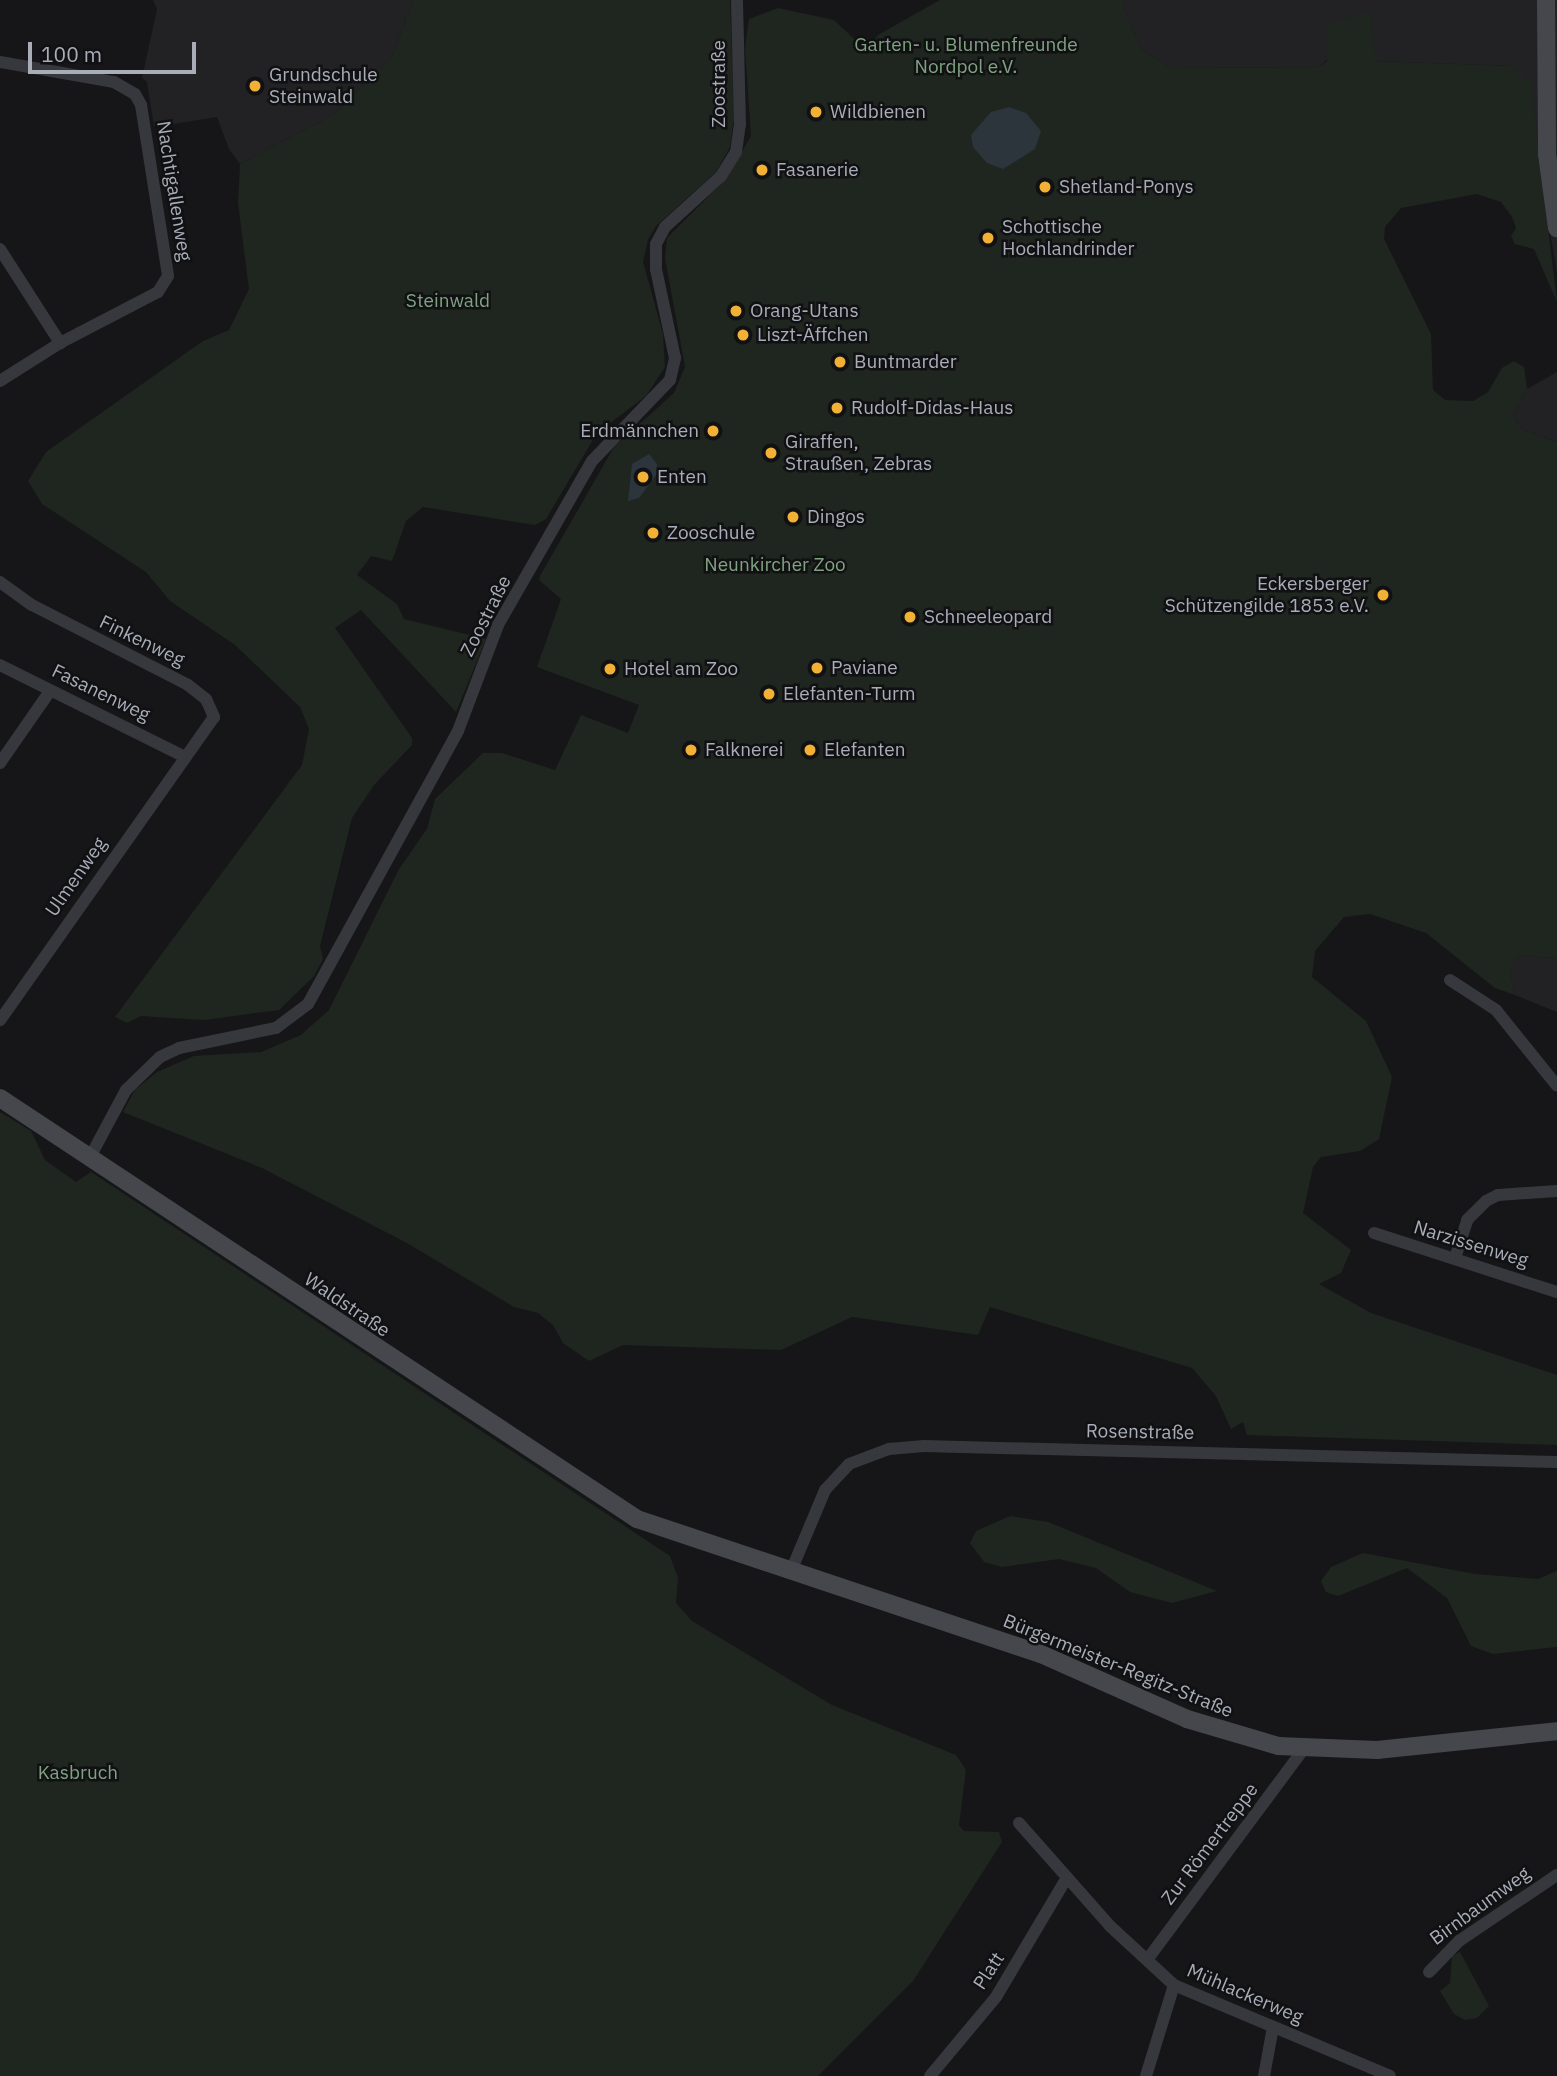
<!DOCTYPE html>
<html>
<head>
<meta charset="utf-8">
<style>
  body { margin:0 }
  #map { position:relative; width:1557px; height:2076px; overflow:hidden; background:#161618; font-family:"IBM Plex Sans",sans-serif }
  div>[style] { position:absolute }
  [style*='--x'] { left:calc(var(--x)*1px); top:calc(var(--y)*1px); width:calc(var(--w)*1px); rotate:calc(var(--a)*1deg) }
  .built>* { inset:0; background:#222225 }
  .green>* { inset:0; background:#1e261f }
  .water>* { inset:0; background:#2c353c }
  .street>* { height:12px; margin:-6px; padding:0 6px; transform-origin:6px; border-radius:6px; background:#37383d }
  .secondary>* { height:18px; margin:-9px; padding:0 9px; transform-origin:9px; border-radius:9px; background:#45474d }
  .dots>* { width:19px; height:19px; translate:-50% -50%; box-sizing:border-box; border:4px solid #111113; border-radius:50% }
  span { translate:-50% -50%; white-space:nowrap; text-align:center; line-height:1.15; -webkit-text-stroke:5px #111113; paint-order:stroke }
  .park-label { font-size:19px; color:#7fa381 }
  .poi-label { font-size:19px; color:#a8adb8 }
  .left { translate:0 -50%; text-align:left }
  .right { translate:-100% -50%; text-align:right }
  .street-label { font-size:19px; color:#a8adb8 }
  .scale { position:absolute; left:28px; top:42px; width:168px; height:32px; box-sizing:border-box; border:4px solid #a8adb8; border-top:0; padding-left:9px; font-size:21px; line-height:24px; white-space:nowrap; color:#a8adb8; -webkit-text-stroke:5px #111113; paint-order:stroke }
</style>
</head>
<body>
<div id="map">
  <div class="built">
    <div style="clip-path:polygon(153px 0,413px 0,392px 57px,333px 115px,240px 164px,229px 149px,217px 117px,154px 127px,147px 82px,142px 78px,157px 9px)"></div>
    <div style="clip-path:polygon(1125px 0,1557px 0,1557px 273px,1537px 155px,1512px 66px,1375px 61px,1371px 19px,1318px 68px,1169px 67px,1141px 49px,1123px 7px)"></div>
    <div style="clip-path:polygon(1557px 372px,1557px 442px,1522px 429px,1513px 415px,1527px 389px)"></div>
    <div style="clip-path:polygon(1524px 955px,1557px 959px,1557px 1012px,1515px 995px,1510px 972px,1514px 960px)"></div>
  </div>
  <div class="green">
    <div style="clip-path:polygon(413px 0,730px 0,734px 117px,730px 147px,716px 172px,656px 226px,648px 240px,643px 262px,663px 334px,665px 367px,646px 396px,597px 433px,546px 519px,535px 525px,423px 507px,406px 521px,392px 561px,371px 556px,357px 575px,397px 604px,404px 619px,486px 639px,456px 712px,361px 610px,335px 628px,412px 738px,412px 745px,374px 785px,352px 818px,320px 946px,323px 959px,314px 976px,279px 1010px,204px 1020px,141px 1016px,127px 1023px,115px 1017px,302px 765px,309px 729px,300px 707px,235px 645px,170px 601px,146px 572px,42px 504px,28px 481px,46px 452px,203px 341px,229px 330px,249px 289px,238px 203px,240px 164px,333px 115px,392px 57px)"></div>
    <div style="clip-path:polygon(940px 0,1125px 0,1123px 7px,1141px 49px,1169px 67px,1318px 68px,1327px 61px,1328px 26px,1365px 11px,1371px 19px,1376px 61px,1512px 66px,1531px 84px,1557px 302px,1534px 249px,1515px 244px,1511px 236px,1516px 228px,1512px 217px,1501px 202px,1477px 194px,1401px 208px,1385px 227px,1384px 239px,1431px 334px,1433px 390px,1445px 400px,1473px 401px,1488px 392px,1502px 368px,1514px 361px,1524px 367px,1527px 389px,1513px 415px,1522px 429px,1557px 442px,1557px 959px,1524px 955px,1514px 960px,1510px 972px,1515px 995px,1495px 988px,1426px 933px,1370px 914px,1344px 917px,1315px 951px,1312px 977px,1366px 1021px,1392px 1077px,1379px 1139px,1360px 1151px,1321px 1157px,1313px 1167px,1303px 1213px,1351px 1250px,1341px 1273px,1319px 1284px,1371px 1313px,1557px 1375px,1557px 1445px,1247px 1435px,1243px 1422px,1231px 1429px,1216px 1396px,1192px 1368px,990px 1307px,978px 1335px,852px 1317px,781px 1350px,623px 1345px,589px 1361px,563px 1343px,553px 1325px,538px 1313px,514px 1307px,407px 1243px,262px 1168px,123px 1112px,135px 1090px,157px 1072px,194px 1056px,261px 1052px,301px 1035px,329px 1010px,399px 869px,427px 829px,435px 799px,483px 753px,502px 753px,555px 770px,581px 715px,628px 733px,639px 705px,537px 667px,561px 599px,539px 580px,540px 576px,614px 447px,674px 393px,685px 367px,665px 258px,667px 238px,726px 179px,751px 136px,745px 48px,749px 19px,778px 8px,834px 20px,866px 50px,878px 35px)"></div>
    <div style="clip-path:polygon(0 1112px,31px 1131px,45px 1160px,76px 1182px,91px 1172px,670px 1556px,678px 1578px,676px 1603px,692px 1621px,832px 1705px,956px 1755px,966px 1770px,959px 1825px,964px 1831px,999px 1832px,1002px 1842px,913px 1981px,818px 2076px,0 2076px)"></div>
    <div style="clip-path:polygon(1010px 1516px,1048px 1522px,1217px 1591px,1172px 1603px,1130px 1592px,1096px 1568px,1059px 1559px,1002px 1567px,984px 1562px,970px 1543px,976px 1531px)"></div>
    <div style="clip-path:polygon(1363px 1553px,1475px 1574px,1538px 1579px,1557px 1571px,1557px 1647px,1493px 1654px,1471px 1646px,1447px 1598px,1407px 1568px,1338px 1596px,1326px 1592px,1321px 1581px,1331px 1567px)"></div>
    <div style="clip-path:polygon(1460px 1952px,1489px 2006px,1477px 2018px,1465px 2020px,1454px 2014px,1440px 1991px,1450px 1983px,1452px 1956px)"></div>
  </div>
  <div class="water">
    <div style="clip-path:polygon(1009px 107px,1026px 113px,1041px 131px,1035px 149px,1003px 169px,987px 163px,973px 147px,971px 135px,991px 112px)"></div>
    <div style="clip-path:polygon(649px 454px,657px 464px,657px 474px,639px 498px,628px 501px,632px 464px)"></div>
  </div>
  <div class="street">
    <div style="--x:0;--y:62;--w:116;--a:10"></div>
    <div style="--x:114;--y:82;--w:24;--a:30"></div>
    <div style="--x:135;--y:94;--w:13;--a:61"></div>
    <div style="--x:141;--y:105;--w:173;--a:81"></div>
    <div style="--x:168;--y:276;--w:19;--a:122"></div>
    <div style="--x:158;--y:292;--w:110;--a:152.5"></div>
    <div style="--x:60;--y:343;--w:71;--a:147.7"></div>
    <div style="--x:0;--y:249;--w:112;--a:57.4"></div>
    <div style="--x:0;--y:582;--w:39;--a:36"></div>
    <div style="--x:32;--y:605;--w:175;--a:27.1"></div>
    <div style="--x:188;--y:685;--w:23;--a:38"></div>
    <div style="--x:206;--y:699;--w:20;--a:66"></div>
    <div style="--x:214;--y:717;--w:371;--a:125.2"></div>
    <div style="--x:0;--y:665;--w:207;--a:26.4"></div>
    <div style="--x:0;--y:763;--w:88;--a:-55.2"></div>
    <div style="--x:1450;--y:980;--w:55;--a:33.1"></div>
    <div style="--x:1496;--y:1010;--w:97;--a:51.2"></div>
    <div style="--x:89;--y:1159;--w:78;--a:-61.8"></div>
    <div style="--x:126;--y:1090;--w:47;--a:-44.1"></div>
    <div style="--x:160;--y:1057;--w:21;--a:-25"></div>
    <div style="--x:179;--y:1048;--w:99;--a:-11.7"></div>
    <div style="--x:276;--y:1028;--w:40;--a:-37"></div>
    <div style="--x:308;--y:1004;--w:311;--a:-61.2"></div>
    <div style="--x:458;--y:731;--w:113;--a:-69.3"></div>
    <div style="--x:498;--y:625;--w:189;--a:-60.2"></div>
    <div style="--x:592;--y:461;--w:112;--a:-46.1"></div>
    <div style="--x:670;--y:380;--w:23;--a:-77"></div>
    <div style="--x:675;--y:358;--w:91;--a:-102.1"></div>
    <div style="--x:656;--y:269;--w:25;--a:-90"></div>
    <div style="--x:656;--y:244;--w:19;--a:-62"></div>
    <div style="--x:665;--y:227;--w:76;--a:-42.3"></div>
    <div style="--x:721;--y:176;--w:28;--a:-58"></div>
    <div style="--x:736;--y:152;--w:27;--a:-82"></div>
    <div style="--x:740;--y:125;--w:125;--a:-91.4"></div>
    <div style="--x:1374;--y:1233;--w:192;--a:17.9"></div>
    <div style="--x:1455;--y:1258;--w:40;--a:-72"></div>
    <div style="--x:1467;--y:1220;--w:27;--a:-45"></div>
    <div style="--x:1486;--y:1201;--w:13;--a:-27"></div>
    <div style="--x:1498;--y:1195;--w:59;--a:-3.9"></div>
    <div style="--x:791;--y:1571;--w:88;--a:-67.2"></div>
    <div style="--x:825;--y:1490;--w:35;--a:-47"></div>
    <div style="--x:849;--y:1464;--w:43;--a:-20.6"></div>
    <div style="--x:889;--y:1449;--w:35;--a:-5"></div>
    <div style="--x:924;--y:1446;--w:633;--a:1.45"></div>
    <div style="--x:1019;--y:1823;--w:137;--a:48.5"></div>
    <div style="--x:1110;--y:1926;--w:87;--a:42.7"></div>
    <div style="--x:1174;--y:1985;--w:234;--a:22.8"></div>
    <div style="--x:1147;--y:1960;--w:262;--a:-53.4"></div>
    <div style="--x:1429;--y:1972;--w:43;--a:-45.9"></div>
    <div style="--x:1459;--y:1941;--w:118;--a:-34"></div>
    <div style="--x:930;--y:2076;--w:103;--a:-50.1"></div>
    <div style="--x:996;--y:1997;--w:137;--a:-59.3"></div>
    <div style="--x:1146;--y:2076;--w:95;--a:-72.9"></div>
    <div style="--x:1264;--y:2076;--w:50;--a:-79.6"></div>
  </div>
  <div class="secondary">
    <div style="--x:1546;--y:0;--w:154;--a:89.6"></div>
    <div style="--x:1547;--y:154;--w:75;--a:82.3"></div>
    <div style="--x:0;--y:1098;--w:764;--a:33.46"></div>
    <div style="--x:637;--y:1519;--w:426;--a:18.5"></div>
    <div style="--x:1041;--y:1654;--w:160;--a:24"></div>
    <div style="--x:1187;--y:1719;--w:95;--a:16.5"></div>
    <div style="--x:1278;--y:1746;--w:99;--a:2.3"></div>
    <div style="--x:1377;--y:1750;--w:181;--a:-6"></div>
  </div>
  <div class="dots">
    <div style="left:255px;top:86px;background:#f2b134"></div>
    <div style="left:816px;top:112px;background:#f2b134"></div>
    <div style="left:762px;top:170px;background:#f2b134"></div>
    <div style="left:1045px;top:187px;background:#f2b134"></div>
    <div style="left:988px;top:238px;background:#f2b134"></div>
    <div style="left:736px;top:311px;background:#f2b134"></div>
    <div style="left:743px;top:335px;background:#f2b134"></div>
    <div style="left:840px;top:362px;background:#f2b134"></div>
    <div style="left:837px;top:408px;background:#f2b134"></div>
    <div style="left:713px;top:431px;background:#f2b134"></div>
    <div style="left:771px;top:453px;background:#f2b134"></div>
    <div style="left:643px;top:477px;background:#f2b134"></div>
    <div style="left:793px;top:517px;background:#f2b134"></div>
    <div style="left:653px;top:533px;background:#f2b134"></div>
    <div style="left:1383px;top:595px;background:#f2b134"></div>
    <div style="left:910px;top:617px;background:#f2b134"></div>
    <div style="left:817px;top:668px;background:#f2b134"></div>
    <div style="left:610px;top:669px;background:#f2b134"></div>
    <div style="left:769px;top:694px;background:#f2b134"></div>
    <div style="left:691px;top:750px;background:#f2b134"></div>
    <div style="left:810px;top:750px;background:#f2b134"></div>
  </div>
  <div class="park-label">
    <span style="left:966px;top:56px">Garten- u. Blumenfreunde<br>Nordpol e.V.</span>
    <span style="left:448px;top:301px">Steinwald</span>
    <span style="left:775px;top:565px">Neunkircher Zoo</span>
    <span style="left:78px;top:1773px">Kasbruch</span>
  </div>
  <div class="poi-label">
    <span class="left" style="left:269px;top:86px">Grundschule<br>Steinwald</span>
    <span class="left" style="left:830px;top:112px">Wildbienen</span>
    <span class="left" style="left:776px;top:170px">Fasanerie</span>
    <span class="left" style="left:1059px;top:187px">Shetland-Ponys</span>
    <span class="left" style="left:1002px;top:238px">Schottische<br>Hochlandrinder</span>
    <span class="left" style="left:750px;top:311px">Orang-Utans</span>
    <span class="left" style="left:757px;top:335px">Liszt-Äffchen</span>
    <span class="left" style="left:854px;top:362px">Buntmarder</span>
    <span class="left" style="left:851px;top:408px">Rudolf-Didas-Haus</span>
    <span class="right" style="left:699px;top:431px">Erdmännchen</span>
    <span class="left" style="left:785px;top:453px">Giraffen,<br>Straußen, Zebras</span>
    <span class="left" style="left:657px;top:477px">Enten</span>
    <span class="left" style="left:807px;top:517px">Dingos</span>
    <span class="left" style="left:667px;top:533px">Zooschule</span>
    <span class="right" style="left:1369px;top:595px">Eckersberger<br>Schützengilde 1853 e.V.</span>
    <span class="left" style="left:924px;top:617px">Schneeleopard</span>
    <span class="left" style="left:831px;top:668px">Paviane</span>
    <span class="left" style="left:624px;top:669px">Hotel am Zoo</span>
    <span class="left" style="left:783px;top:694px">Elefanten-Turm</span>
    <span class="left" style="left:705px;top:750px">Falknerei</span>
    <span class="left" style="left:824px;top:750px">Elefanten</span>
  </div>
  <div class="street-label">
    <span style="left:719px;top:84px;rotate:-90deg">Zoostraße</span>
    <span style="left:174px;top:191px;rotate:81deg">Nachtigallenweg</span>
    <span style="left:486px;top:616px;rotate:-63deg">Zoostraße</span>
    <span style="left:142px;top:641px;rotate:26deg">Finkenweg</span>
    <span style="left:101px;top:693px;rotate:26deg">Fasanenweg</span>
    <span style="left:76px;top:877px;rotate:-55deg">Ulmenweg</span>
    <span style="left:1471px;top:1244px;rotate:17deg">Narzissenweg</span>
    <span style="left:347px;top:1305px;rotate:34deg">Waldstraße</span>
    <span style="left:1140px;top:1432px;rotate:1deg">Rosenstraße</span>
    <span style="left:1118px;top:1666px;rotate:22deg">Bürgermeister-Regitz-Straße</span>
    <span style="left:1210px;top:1844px;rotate:-53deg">Zur Römertreppe</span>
    <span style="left:1480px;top:1906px;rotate:-36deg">Birnbaumweg</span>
    <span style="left:989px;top:1971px;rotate:-57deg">Platt</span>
    <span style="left:1245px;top:1994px;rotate:23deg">Mühlackerweg</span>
  </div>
  <div class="scale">100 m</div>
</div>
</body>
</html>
